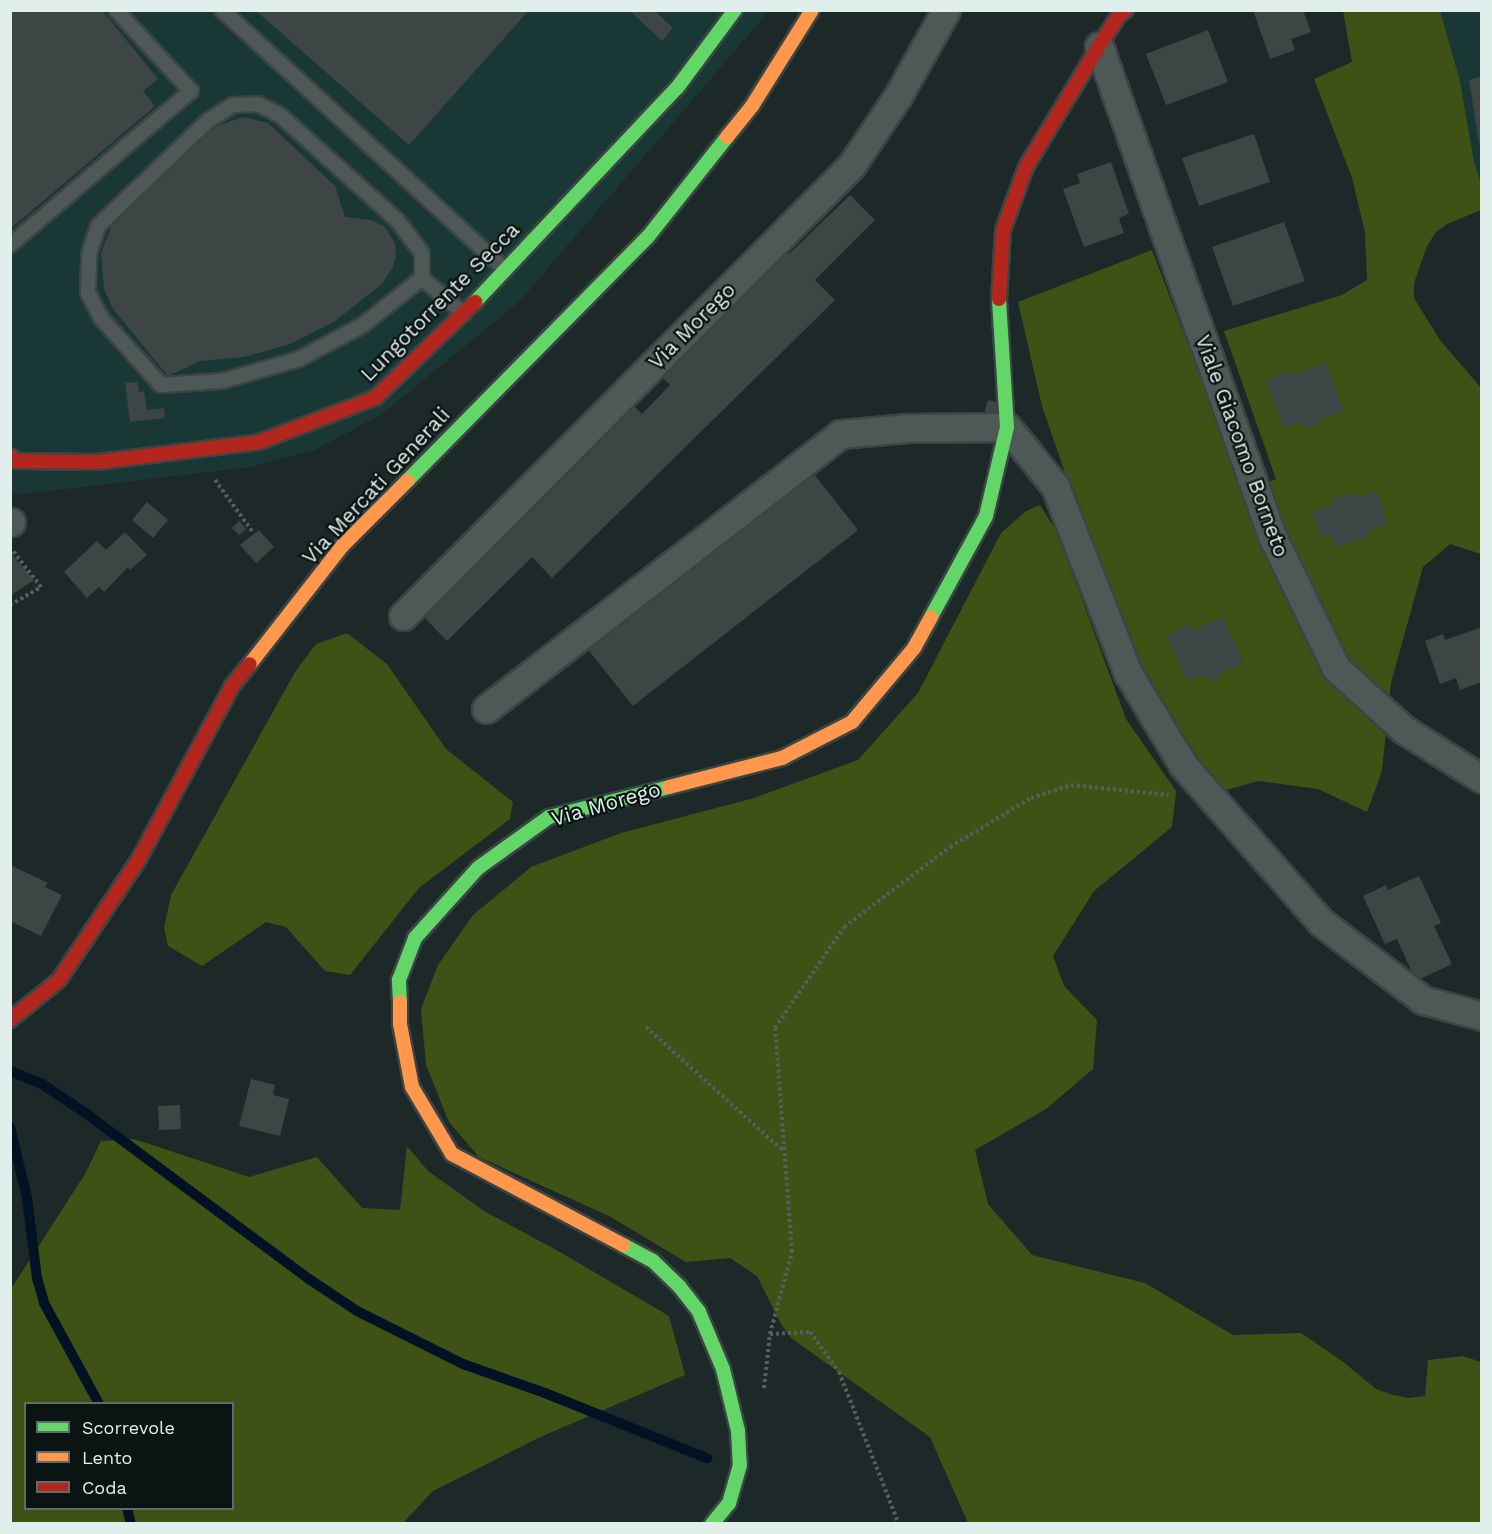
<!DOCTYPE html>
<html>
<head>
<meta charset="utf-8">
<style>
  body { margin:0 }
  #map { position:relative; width:1492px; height:1534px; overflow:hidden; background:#1c2928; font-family:"Work Sans",sans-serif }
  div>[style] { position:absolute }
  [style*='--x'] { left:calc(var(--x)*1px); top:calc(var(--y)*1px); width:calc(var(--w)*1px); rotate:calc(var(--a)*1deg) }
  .built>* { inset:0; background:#193735 }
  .green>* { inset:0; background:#3e5215 }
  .stream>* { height:10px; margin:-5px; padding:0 5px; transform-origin:5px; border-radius:5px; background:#031124 }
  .building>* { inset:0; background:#3d4644 }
  .path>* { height:4px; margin-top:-2px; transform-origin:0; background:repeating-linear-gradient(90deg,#545e5d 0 3px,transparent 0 6px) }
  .roads { filter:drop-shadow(2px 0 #3a4544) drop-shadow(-2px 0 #3a4544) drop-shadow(0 2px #3a4544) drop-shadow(0 -2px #3a4544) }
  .lane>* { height:14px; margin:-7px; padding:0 7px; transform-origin:7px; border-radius:7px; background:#4e5857 }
  .street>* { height:27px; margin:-13.5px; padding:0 13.5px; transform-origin:13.5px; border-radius:13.5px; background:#4e5857 }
  .fast>* { height:14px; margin:-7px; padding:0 7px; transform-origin:7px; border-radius:7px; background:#63d668 }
  .slow>* { height:14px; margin:-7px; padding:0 7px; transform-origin:7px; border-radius:7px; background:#ff974d }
  .jam>* { height:14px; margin:-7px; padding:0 7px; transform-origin:7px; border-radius:7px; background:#b3261e }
  span { translate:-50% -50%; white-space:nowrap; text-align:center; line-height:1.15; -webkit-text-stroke:4.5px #0a1413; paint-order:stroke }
  .street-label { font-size:21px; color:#e0eeec }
  .frame { position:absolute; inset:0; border:12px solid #e0eeec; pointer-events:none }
  .legend { position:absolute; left:24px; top:1402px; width:210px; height:108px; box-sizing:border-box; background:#0a1413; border:2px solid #606b6a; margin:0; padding:8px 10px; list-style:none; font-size:18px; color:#e0eeec }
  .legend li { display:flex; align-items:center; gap:12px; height:30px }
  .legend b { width:30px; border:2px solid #606b6a }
</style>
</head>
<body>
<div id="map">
  <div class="built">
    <div style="clip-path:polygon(11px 11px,769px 11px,519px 302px,382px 414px,317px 449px,251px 467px,15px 495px,11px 490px)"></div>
    <div style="clip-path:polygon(1440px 11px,1481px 11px,1481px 183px,1474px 162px,1460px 81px)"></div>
  </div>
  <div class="green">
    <div style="clip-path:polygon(1343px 11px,1440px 11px,1460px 81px,1474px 162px,1481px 183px,1481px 210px,1447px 224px,1436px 232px,1427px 246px,1414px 283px,1414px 298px,1440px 340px,1481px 388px,1481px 554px,1450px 544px,1423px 567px,1391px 683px,1382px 771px,1367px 812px,1318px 789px,1258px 781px,1223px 791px,1175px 725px,1133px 649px,1096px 563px,1042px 406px,1018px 302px,1152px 250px,1244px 492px,1276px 479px,1224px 331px,1342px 295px,1367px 280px,1365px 232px,1352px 178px,1314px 79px,1352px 62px)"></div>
    <div style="clip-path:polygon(1040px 505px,1057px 532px,1126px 719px,1176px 791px,1172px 827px,1094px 891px,1053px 956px,1064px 986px,1097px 1020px,1093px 1069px,1046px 1109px,975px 1150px,988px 1204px,1032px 1255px,1145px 1283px,1233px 1335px,1301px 1333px,1342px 1361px,1376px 1389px,1393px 1395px,1408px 1398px,1425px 1396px,1428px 1360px,1463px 1356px,1481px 1362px,1481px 1523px,968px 1523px,930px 1437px,791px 1338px,780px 1322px,757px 1276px,730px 1258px,686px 1262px,609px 1216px,479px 1157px,449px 1122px,426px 1065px,421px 1009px,438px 965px,473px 915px,531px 867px,621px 833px,754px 798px,858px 760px,918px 693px,1001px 533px,1026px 511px)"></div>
    <div style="clip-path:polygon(347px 633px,387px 664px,446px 749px,513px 802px,510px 819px,419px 888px,350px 975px,325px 971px,286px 927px,266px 922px,202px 966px,168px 946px,164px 928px,171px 895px,295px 672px,316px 644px)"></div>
    <div style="clip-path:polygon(evenodd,134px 1139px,249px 1177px,317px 1157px,362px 1208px,400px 1210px,407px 1146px,428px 1171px,484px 1211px,560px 1252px,669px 1316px,685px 1375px,538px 1438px,433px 1491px,403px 1523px,11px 1523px,11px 1289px,85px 1174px,101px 1141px,134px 1139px,26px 1404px,232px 1404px,232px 1508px,26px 1508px,26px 1404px)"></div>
  </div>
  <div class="stream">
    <div style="--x:10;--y:1071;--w:35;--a:22"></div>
    <div style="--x:42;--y:1084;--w:50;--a:33.7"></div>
    <div style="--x:84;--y:1112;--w:280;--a:36.6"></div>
    <div style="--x:309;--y:1279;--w:58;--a:33.7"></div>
    <div style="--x:357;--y:1311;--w:119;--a:26.6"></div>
    <div style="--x:463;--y:1364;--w:87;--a:19.5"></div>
    <div style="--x:545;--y:1393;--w:175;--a:21.9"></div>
    <div style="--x:10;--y:1127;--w:73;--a:76.5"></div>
    <div style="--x:27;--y:1198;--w:81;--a:82.9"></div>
    <div style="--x:37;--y:1278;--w:26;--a:74"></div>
    <div style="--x:44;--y:1303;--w:115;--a:61.4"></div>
    <div style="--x:127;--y:1508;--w:16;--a:76"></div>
  </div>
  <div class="building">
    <div style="clip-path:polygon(10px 10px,102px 10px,158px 79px,143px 91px,155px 106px,10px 229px)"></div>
    <div style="clip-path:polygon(255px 10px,529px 10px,409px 145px)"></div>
    <div style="clip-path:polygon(629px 10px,654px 10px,673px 28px,662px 41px)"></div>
    <div style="clip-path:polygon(1253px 10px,1303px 10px,1311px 32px,1291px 39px,1295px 50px,1270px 59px)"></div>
    <div style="clip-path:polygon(1208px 30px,1228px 82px,1166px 105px,1146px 54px)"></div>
    <div style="clip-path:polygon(1482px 76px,1482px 148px,1480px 148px,1469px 80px)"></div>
    <div style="clip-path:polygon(243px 117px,268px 123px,335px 186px,345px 217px,371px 220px,385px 227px,395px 243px,396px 256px,393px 267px,382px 284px,335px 321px,290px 344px,245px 357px,200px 361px,168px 376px,113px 309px,104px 289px,101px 253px,113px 223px,203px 137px,217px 126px)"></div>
    <div style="clip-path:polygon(1254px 134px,1270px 182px,1199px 206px,1182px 158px)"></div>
    <div style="clip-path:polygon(1111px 162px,1129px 214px,1119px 218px,1124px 233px,1084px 247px,1063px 189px,1080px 183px,1077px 174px)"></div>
    <div style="clip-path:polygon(850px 195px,875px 220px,815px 280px,835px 300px,552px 578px,532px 557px,447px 641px,419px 612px,632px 404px,642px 414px,670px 385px,661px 376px,786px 252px,789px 254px)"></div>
    <div style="clip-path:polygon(1284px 222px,1305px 281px,1233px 306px,1212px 247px)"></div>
    <div style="clip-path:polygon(1326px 363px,1344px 411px,1317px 420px,1319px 424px,1304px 429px,1302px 422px,1283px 428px,1266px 380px,1291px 371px,1293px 375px)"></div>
    <div style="clip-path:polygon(138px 382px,139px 392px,144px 391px,147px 410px,164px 408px,165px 418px,130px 422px,125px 383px)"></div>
    <div style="clip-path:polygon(988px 400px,1000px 403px,995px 421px,983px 417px)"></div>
    <div style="clip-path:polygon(814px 474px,858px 530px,633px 706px,586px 647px)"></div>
    <div style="clip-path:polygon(1377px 491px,1387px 524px,1368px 530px,1370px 536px,1335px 547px,1331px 534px,1321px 537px,1312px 512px,1333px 505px,1331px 500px,1353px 493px,1355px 498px)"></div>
    <div style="clip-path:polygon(147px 502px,168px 520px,153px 538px,132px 520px)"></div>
    <div style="clip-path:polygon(239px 521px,246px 529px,239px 535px,232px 528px)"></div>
    <div style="clip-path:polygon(259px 530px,274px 547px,256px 563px,240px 545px)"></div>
    <div style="clip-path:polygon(125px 532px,147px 555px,130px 570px,128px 567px,104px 592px,99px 587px,87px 598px,64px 572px,97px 541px,106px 550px)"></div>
    <div style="clip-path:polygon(10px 552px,34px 580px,10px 596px)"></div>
    <div style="clip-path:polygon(1223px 617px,1244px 663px,1220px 673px,1221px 676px,1208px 682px,1204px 674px,1187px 681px,1167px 635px,1190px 624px,1193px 630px)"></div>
    <div style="clip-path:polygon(1482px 627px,1482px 682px,1460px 690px,1456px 678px,1440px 684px,1425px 641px,1443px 634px,1445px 640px)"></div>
    <div style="clip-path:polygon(10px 865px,48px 883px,45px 887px,62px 895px,41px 936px,10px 921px)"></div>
    <div style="clip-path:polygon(1419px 876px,1441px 923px,1434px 926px,1452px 964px,1416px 981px,1397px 939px,1385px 944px,1363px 896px,1386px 885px,1388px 890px)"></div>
    <div style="clip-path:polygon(251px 1079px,275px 1085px,273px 1095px,289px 1099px,280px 1136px,239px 1126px)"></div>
    <div style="clip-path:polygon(180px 1105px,181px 1129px,159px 1130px,158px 1106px)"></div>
  </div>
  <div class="path">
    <div style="--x:215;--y:480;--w:63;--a:54"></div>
    <div style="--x:10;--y:605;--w:36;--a:-30"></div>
    <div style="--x:41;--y:587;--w:46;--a:-127.9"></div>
    <div style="--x:646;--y:1027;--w:183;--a:42.1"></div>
    <div style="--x:770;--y:1334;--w:40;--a:-2.9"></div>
    <div style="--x:810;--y:1332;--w:49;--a:54.1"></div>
    <div style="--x:839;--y:1372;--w:163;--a:68.5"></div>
    <div style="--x:764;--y:1388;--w:54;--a:-83.7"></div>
    <div style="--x:770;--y:1334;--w:85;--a:-75"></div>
    <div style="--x:792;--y:1252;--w:225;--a:-94.3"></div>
    <div style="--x:775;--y:1028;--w:122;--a:-55.7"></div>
    <div style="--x:844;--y:927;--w:133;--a:-37"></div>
    <div style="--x:950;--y:847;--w:95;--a:-31.2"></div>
    <div style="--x:1031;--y:798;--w:42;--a:-18"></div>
    <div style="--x:1071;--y:785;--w:98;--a:5.9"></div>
  </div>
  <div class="roads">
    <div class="lane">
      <div style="--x:222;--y:10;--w:385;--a:42.5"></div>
      <div style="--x:10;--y:245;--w:238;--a:-40.4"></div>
      <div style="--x:191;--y:91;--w:110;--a:-132.8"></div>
      <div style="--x:422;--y:278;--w:75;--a:141.5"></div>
      <div style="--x:363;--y:325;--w:72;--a:152"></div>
      <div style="--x:299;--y:359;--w:80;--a:164.1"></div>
      <div style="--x:222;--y:381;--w:61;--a:176.2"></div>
      <div style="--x:161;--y:385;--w:90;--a:-131.8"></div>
      <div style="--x:101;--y:318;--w:29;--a:-117"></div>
      <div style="--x:88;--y:292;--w:38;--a:-88"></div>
      <div style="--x:89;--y:254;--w:29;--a:-72"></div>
      <div style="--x:98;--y:226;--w:153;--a:-43.7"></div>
      <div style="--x:209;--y:120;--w:28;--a:-32"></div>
      <div style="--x:233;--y:105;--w:25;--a:-2"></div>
      <div style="--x:258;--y:104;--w:25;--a:27"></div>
      <div style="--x:280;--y:115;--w:157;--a:41.9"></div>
      <div style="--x:397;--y:220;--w:41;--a:52.9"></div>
      <div style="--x:422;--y:253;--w:25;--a:90"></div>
      <div style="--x:422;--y:278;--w:55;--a:40.6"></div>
    </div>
    <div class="street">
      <div style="--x:1099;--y:46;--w:520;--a:70.55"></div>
      <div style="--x:1272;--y:536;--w:147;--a:64.1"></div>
      <div style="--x:1336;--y:668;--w:91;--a:42.3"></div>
      <div style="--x:1403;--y:729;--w:93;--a:32.3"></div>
      <div style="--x:10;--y:522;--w:1;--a:0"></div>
      <div style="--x:403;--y:616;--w:635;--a:-45.13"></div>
      <div style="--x:851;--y:166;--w:84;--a:-56.1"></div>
      <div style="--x:898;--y:96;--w:98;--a:-60.8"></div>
      <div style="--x:486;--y:709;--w:448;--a:-37.8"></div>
      <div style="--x:840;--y:434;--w:68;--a:-5"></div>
      <div style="--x:908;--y:428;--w:99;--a:-0.6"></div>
      <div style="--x:1007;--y:427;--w:76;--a:50.9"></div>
      <div style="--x:1055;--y:486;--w:201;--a:68.7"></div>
      <div style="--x:1128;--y:673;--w:107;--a:59.1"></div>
      <div style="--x:1183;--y:765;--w:209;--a:48.7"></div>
      <div style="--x:1321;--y:922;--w:128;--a:37.4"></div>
      <div style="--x:1423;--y:1000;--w:61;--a:15.2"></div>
    </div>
    <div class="fast">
      <div style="--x:475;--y:302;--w:294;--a:-46.7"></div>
      <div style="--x:677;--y:88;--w:97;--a:-53.4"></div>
      <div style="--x:407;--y:481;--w:342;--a:-45.4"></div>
      <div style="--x:647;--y:238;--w:129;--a:-51.6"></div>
      <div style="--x:931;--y:617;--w:115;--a:-61.4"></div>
      <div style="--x:986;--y:516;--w:91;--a:-76.7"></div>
      <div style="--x:1007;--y:427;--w:128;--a:-93.6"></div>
      <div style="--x:400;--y:1002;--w:22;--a:-93"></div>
      <div style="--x:399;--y:980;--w:45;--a:-69.1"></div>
      <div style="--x:415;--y:938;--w:94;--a:-48"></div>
      <div style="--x:478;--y:868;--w:87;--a:-35.7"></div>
      <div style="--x:549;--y:817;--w:124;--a:-14"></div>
      <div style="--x:623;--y:1245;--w:34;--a:28"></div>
      <div style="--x:653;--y:1261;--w:36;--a:44"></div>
      <div style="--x:679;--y:1286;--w:33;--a:52"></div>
      <div style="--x:699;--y:1312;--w:62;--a:67.2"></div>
      <div style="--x:723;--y:1369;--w:64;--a:76.4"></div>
      <div style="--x:738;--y:1431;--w:34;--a:87"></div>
      <div style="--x:740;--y:1465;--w:40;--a:106"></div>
      <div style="--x:729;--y:1503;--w:27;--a:129"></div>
    </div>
    <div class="slow">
      <div style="--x:727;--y:137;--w:40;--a:-51"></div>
      <div style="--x:752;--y:106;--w:113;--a:-58"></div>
      <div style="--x:250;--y:664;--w:151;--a:-52"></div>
      <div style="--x:343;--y:545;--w:91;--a:-45"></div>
      <div style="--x:669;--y:787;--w:117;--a:-14.4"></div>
      <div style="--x:782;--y:758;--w:79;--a:-27.2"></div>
      <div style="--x:852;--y:722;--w:97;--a:-50"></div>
      <div style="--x:914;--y:648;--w:35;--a:-61"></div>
      <div style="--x:400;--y:1002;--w:22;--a:90"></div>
      <div style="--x:400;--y:1024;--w:64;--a:79.2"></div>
      <div style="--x:412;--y:1087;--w:78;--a:59.2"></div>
      <div style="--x:452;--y:1154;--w:194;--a:28"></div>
    </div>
    <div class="jam">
      <div style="--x:999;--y:299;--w:69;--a:-86.7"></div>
      <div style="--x:1003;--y:230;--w:67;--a:-69.9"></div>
      <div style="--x:1026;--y:167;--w:141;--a:-58.9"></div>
      <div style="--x:1099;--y:46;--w:38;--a:-57"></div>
      <div style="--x:1120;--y:14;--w:7;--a:-34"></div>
      <div style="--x:10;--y:456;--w:8;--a:40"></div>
      <div style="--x:16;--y:461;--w:81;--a:0.7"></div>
      <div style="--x:97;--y:462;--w:163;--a:-7"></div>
      <div style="--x:259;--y:442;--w:124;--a:-20.8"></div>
      <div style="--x:375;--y:398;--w:139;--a:-43.8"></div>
      <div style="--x:10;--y:1020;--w:63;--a:-39.2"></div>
      <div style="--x:59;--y:980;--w:145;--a:-56.5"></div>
      <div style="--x:139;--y:859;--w:196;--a:-61.7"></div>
      <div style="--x:232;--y:686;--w:28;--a:-51"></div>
    </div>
  </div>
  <div class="street-label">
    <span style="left:440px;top:302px;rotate:-45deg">Lungotorrente Secca</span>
    <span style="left:692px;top:326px;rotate:-45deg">Via Morego</span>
    <span style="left:1242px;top:446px;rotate:70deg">Viale Giacomo Borneto</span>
    <span style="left:376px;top:486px;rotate:-47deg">Via Mercati Generali</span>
    <span style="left:606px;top:804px;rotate:-16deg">Via Morego</span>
  </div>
  <div class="frame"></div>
  <ul class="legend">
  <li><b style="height:8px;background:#63d668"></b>Scorrevole</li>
  <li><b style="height:8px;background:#ff974d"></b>Lento</li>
  <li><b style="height:8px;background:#b3261e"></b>Coda</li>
  </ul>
</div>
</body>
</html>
